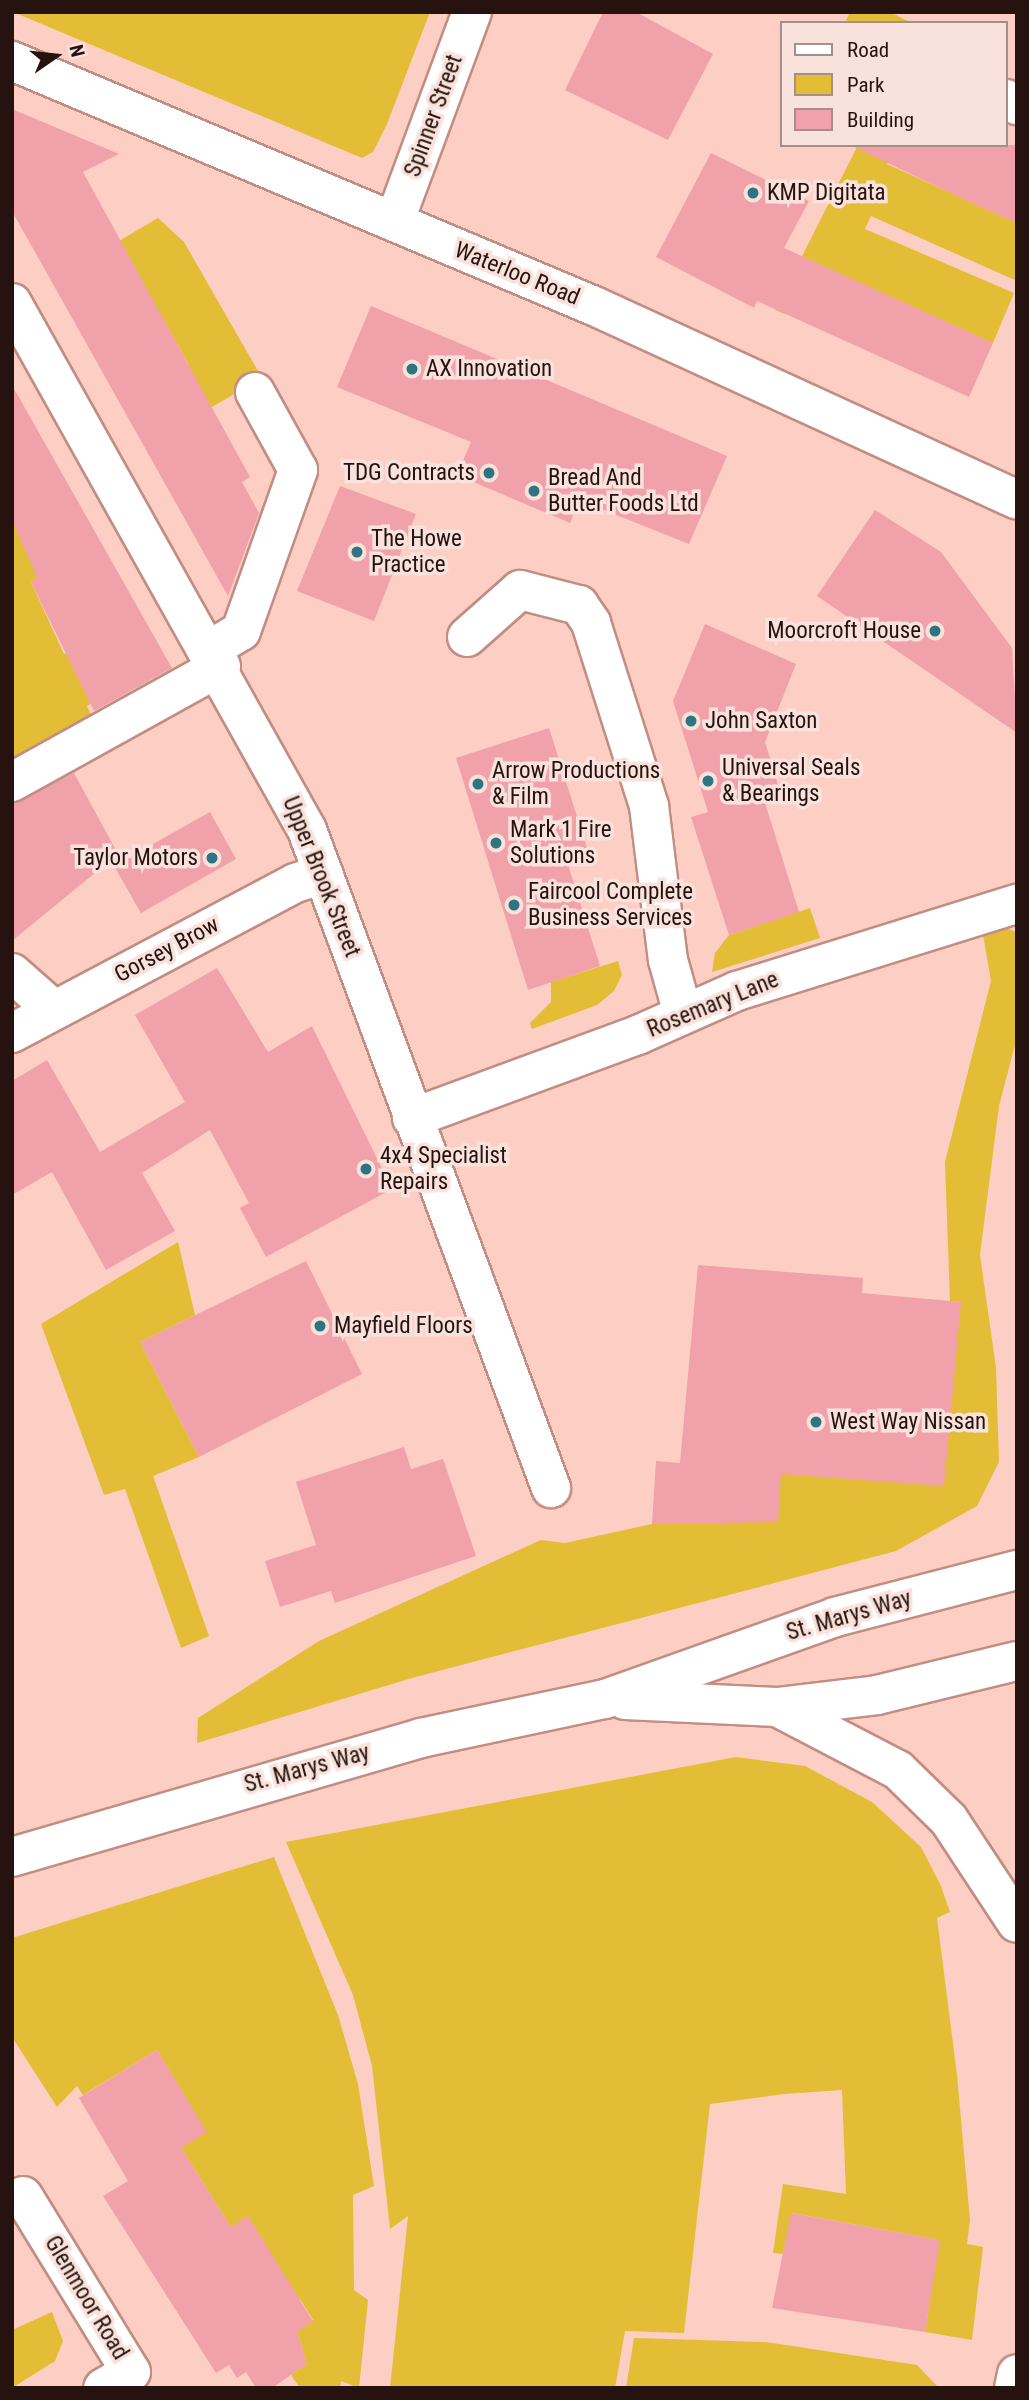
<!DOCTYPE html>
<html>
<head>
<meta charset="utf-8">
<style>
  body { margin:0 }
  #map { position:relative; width:1029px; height:2400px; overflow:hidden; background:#fccec4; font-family:"Roboto Condensed",sans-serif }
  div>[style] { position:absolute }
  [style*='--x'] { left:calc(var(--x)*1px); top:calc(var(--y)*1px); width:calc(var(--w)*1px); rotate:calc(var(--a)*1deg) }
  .green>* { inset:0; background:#e3bd35 }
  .building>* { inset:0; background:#f0a1a9 }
  .roads { filter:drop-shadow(2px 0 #c28d82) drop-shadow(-2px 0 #c28d82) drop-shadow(0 2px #c28d82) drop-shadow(0 -2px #c28d82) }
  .minor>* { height:38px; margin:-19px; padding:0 19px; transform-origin:19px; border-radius:19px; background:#fff }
  .major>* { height:38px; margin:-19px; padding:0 19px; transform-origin:19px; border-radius:19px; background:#fff }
  .dots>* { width:19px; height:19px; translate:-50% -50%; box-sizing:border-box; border:4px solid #f9e2dc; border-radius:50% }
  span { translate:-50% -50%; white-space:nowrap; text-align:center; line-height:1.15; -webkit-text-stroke:7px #f9e2dc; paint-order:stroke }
  .street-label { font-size:23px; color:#26130f }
  .poi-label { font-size:23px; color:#26130f }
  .left { translate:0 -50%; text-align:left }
  .right { translate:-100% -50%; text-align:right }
  .frame { position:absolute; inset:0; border:14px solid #26130f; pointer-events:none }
  .legend { position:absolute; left:780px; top:21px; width:228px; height:126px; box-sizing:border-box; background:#f9e2dc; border:2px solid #a58f8a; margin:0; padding:9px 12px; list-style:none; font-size:21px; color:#26130f }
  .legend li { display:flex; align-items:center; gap:14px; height:35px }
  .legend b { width:35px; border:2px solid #a58f8a }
  .north { position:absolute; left:21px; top:21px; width:70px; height:70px; -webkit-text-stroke:5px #f9e2dc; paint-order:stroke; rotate:76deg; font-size:19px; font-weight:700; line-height:28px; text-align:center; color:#26130f }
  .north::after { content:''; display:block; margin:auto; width:24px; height:32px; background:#26130f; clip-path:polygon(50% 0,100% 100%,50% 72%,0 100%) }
</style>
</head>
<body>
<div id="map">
  <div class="green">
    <div style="clip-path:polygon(13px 12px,430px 12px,387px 124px,373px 152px,362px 158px)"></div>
    <div style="clip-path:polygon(850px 12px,890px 12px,912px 23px,845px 23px)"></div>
    <div style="clip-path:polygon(858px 145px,892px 150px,887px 164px,1017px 223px,1017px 281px,871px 216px,865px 229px,1014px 293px,993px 343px,809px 261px,785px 314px,775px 310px)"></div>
    <div style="clip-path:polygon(158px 218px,184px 242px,262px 378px,212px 407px,178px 371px,189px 365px,119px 241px)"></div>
    <div style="clip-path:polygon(12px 520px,42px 575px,31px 582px,64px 654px,83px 644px,108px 694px,87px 706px,96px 725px,12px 765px)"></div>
    <div style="clip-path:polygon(810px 908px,820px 938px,712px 972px,715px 953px,729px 935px)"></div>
    <div style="clip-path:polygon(1008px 928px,1017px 933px,1017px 1037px,999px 1106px,980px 1255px,996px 1368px,999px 1462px,977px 1506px,896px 1551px,412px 1678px,197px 1743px,198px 1718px,319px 1641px,541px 1540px,565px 1543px,652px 1524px,781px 1474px,961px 1302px,950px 1301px,945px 1162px,991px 981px,982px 929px)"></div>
    <div style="clip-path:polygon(618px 961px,622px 975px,614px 991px,597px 1005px,532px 1029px,530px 1023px,551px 1002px,551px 982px)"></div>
    <div style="clip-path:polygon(178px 1242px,195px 1315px,140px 1342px,199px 1457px,153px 1476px,209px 1636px,181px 1648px,125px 1489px,104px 1495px,41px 1324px)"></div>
    <div style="clip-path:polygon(736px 1757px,805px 1766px,872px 1802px,921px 1847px,941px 1886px,950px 1912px,937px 1918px,957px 2075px,970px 2220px,967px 2244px,983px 2247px,972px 2340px,925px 2332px,939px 2240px,792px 2213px,783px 2254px,773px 2253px,783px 2184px,846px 2194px,842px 2090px,784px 2094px,710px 2104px,684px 2333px,625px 2331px,615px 2388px,390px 2388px,408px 2216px,390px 2229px,372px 2066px,353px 1995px,286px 1842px)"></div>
    <div style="clip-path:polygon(274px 1857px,338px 2015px,358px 2084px,374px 2186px,353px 2195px,354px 2290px,368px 2300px,359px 2388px,341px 2381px,340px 2388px,300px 2388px,291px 2375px,307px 2364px,297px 2332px,313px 2320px,300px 2299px,282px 2310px,247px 2254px,264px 2242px,248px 2217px,231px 2227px,181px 2148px,183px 2093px,157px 2050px,83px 2095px,77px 2086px,57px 2107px,12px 2037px,12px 1938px)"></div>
    <div style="clip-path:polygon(52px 2312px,63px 2341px,55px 2361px,12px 2388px,12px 2330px)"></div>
    <div style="clip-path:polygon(634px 2338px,766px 2342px,917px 2365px,939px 2388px,626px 2388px)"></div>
  </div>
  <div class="building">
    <div style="clip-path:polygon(603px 12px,636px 12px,713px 54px,668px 140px,565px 90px)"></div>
    <div style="clip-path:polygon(12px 109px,119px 154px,83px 172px,250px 477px,242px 482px,259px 513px,228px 596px,12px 211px)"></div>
    <div style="clip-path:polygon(850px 145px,1017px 145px,1017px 223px,961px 198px)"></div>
    <div style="clip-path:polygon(711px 153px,809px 201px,784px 248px,993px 343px,969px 397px,757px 301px,754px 308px,656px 257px)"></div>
    <div style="clip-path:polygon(371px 306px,727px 456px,689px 544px,579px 500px,570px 523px,457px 475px,471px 442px,337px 387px)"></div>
    <div style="clip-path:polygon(12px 385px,172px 668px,94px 711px,31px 582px,37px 578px,12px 520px)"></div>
    <div style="clip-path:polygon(340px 486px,416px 514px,374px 621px,297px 591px)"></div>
    <div style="clip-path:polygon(875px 510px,941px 552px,1012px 648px,1017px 733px,817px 596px)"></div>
    <div style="clip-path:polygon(705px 624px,796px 664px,765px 742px,779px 788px,762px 793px,799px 912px,729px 935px,691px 817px,708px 812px,673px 701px)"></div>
    <div style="clip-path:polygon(549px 728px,587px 848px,565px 855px,600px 966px,528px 990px,456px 758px)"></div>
    <div style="clip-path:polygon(74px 773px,118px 854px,12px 941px,12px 804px)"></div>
    <div style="clip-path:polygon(210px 812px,236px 859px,141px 913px,114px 866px)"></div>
    <div style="clip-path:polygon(217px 968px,268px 1052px,312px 1026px,392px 1189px,266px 1257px,240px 1208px,249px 1203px,210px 1130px,142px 1173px,175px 1231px,106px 1270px,52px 1172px,12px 1195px,12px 1081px,47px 1060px,100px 1152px,185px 1102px,135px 1015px)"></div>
    <div style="clip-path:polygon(306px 1261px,362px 1374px,199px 1457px,140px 1342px)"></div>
    <div style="clip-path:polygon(698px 1265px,863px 1278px,862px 1293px,961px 1302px,944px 1486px,781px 1474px,778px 1522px,652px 1524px,656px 1461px,680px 1463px)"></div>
    <div style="clip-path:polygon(404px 1447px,411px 1469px,443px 1459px,476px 1556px,335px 1603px,331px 1591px,280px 1607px,265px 1561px,316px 1545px,296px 1482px)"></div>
    <div style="clip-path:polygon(157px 2050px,207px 2132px,181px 2148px,231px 2227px,248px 2216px,313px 2321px,297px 2332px,307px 2364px,272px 2388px,256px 2388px,246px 2372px,237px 2378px,229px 2365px,216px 2373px,103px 2196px,128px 2181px,79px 2098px)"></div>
    <div style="clip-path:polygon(791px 2213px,940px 2240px,925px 2332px,772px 2308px)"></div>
  </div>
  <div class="roads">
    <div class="minor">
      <div style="--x:1006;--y:99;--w:13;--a:29"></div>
      <div style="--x:395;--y:220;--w:222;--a:-69.7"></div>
      <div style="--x:12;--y:303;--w:604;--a:60.76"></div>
      <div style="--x:307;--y:830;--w:702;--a:69.65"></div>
      <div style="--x:467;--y:637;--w:71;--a:-41.6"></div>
      <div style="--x:520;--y:590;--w:61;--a:14.3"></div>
      <div style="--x:579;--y:605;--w:22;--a:56"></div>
      <div style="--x:591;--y:623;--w:192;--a:72.4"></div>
      <div style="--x:649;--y:806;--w:155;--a:83"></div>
      <div style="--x:668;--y:960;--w:56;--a:74.5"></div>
      <div style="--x:211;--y:649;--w:35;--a:-31"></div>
      <div style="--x:241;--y:631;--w:171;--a:-70.5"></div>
      <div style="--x:298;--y:470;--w:89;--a:-118.9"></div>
      <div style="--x:12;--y:782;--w:239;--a:-29"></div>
      <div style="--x:12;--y:973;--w:56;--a:41.4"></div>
      <div style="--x:12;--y:1033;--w:320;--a:-27.9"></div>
      <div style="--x:295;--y:883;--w:30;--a:-17"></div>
      <div style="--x:412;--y:1118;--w:241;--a:-20.2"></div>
      <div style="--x:638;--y:1035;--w:108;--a:-24"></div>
      <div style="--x:737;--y:991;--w:293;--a:-17.3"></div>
      <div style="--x:23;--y:2196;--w:206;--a:58.5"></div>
      <div style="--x:131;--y:2372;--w:32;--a:150"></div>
    </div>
    <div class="major">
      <div style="--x:12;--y:61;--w:631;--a:22.83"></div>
      <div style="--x:594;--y:306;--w:465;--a:24.6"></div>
      <div style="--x:625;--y:1700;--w:152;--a:2.6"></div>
      <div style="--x:777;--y:1707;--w:101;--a:-6.8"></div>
      <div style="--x:877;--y:1695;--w:144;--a:-13.7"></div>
      <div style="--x:777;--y:1707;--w:136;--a:27.5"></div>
      <div style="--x:898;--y:1770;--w:71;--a:44.4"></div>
      <div style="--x:949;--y:1820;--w:123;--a:56.6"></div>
      <div style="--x:12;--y:1857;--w:426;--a:-16.2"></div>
      <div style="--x:421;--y:1738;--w:188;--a:-12"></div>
      <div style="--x:605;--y:1699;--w:244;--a:-19.6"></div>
      <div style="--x:835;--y:1617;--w:188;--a:-14.5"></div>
      <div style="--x:1014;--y:2388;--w:14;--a:-78"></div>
    </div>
  </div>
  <div class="dots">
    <div style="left:753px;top:193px;background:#2f7482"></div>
    <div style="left:412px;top:369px;background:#2f7482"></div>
    <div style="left:489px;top:473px;background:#2f7482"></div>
    <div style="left:534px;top:491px;background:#2f7482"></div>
    <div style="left:357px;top:552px;background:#2f7482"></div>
    <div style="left:935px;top:631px;background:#2f7482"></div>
    <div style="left:691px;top:721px;background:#2f7482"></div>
    <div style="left:708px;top:781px;background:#2f7482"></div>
    <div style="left:478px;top:784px;background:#2f7482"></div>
    <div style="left:496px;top:843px;background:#2f7482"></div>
    <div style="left:212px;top:858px;background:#2f7482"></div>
    <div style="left:514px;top:905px;background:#2f7482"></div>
    <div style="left:366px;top:1169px;background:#2f7482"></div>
    <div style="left:320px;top:1326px;background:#2f7482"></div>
    <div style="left:816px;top:1422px;background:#2f7482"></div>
  </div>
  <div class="street-label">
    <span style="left:434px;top:116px;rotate:-70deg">Spinner Street</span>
    <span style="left:517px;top:274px;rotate:22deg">Waterloo Road</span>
    <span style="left:321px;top:877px;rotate:68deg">Upper Brook Street</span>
    <span style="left:167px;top:950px;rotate:-28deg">Gorsey Brow</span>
    <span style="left:713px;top:1005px;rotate:-22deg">Rosemary Lane</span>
    <span style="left:849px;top:1616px;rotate:-16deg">St. Marys Way</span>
    <span style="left:307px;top:1769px;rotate:-15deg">St. Marys Way</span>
    <span style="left:86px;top:2298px;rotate:59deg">Glenmoor Road</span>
  </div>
  <div class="poi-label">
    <span class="left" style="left:767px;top:193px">KMP Digitata</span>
    <span class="left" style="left:426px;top:369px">AX Innovation</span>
    <span class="right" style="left:475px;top:473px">TDG Contracts</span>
    <span class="left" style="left:548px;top:491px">Bread And<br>Butter Foods Ltd</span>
    <span class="left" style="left:371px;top:552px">The Howe<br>Practice</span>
    <span class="right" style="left:921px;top:631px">Moorcroft House</span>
    <span class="left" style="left:705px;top:721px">John Saxton</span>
    <span class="left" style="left:722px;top:781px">Universal Seals<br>&amp; Bearings</span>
    <span class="left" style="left:492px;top:784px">Arrow Productions<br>&amp; Film</span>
    <span class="left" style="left:510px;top:843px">Mark 1 Fire<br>Solutions</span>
    <span class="right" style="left:198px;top:858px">Taylor Motors</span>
    <span class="left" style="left:528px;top:905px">Faircool Complete<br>Business Services</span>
    <span class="left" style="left:380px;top:1169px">4x4 Specialist<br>Repairs</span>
    <span class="left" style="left:334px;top:1326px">Mayfield Floors</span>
    <span class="left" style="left:830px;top:1422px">West Way Nissan</span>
  </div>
  <div class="frame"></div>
  <ul class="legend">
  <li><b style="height:9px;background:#fff"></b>Road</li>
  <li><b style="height:19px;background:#e3bd35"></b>Park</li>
  <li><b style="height:19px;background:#f0a1a9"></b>Building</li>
  </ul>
  <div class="north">N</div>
</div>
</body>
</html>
